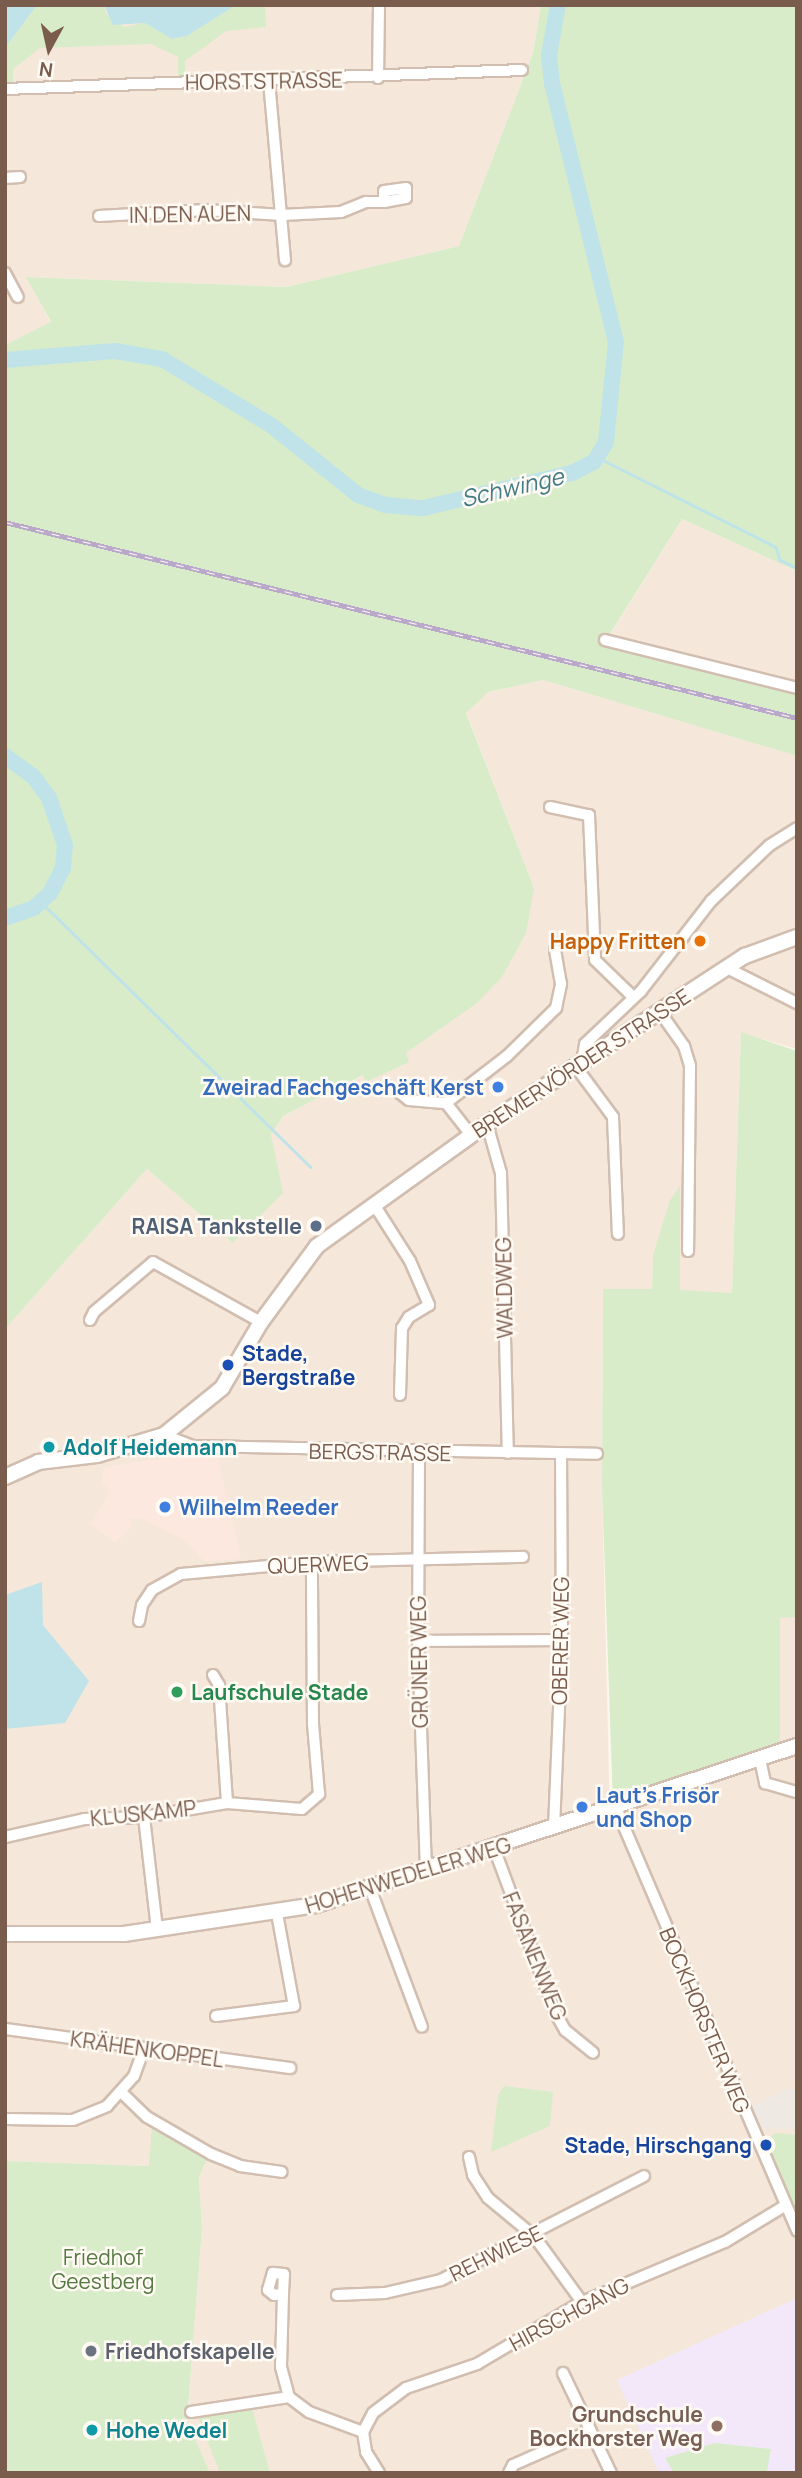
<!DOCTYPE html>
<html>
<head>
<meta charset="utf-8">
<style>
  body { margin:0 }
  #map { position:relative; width:802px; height:2478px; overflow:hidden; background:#fdf6ec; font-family:Manrope,sans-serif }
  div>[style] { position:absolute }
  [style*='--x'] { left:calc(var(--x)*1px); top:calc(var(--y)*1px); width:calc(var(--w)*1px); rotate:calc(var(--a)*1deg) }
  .residential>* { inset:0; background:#f5e8da }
  .commercial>* { inset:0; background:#fde8e0 }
  .industrial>* { inset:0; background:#efe9e4 }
  .education>* { inset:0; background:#f3e8fa }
  .green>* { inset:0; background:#d8ecc9 }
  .water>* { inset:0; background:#bfe3e8 }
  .stream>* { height:2.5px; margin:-1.25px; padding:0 1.25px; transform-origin:1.25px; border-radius:1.25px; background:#bfe3e8 }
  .river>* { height:16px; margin:-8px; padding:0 8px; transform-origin:8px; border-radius:8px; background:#bfe3e8 }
  .roads { filter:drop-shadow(2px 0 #d1beb0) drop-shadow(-2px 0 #d1beb0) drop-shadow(0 2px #d1beb0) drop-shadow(0 -2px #d1beb0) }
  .street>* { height:10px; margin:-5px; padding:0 5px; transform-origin:5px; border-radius:5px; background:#fff }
  .secondary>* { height:14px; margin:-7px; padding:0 7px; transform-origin:7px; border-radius:7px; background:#fff }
  .rail>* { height:5px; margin-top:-2.5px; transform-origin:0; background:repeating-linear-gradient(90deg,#fffaf3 0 8px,#b9a8c9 0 16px); box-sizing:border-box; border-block:2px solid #b9a8c9 }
  .dots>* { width:19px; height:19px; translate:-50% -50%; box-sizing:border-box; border:4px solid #fffaf3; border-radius:50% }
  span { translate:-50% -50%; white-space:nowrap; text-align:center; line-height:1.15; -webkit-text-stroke:5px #fffaf3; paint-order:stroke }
  .street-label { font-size:21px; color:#7a5c4d }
  .food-label { font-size:21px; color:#c56008; font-weight:700 }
  .right { translate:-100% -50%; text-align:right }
  .shop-label { font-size:21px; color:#366cbe; font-weight:700 }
  .left { translate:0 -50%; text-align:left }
  .service-label { font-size:21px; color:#4e5e75; font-weight:700 }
  .transit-label { font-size:21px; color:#164399; font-weight:700 }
  .culture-label { font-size:21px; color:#0d838f; font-weight:700 }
  .leisure-label { font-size:21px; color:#27864d; font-weight:700 }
  .park-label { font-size:21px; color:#537a41 }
  .worship-label { font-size:21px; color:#5b616d; font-weight:700 }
  .education-label { font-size:21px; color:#785e54; font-weight:700 }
  .water-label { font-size:23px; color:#437c86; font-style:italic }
  .frame { position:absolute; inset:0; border:7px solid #7a5c4d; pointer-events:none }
  .north { position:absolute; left:14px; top:14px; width:70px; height:70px; -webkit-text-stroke:5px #fffaf3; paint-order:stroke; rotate:188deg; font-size:19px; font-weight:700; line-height:28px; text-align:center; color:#7a5c4d }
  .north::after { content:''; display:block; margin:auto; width:24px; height:32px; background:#7a5c4d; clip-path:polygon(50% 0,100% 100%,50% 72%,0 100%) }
</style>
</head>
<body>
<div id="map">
  <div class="residential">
    <div style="clip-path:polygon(5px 5px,541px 5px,533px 53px,459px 246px,286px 287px,27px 277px,51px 323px,5px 345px)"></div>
    <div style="clip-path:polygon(682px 519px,797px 571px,797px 690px,605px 643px)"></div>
    <div style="clip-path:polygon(543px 680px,797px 756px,797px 1049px,741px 1033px,732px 1294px,679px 1291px,679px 1188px,653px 1255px,652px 1290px,603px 1289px,602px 1489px,610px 1819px,797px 1749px,797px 2473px,210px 2473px,187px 2420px,202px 2229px,199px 2177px,150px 2156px,150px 2166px,5px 2161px,5px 1329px,147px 1169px,233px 1243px,282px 1193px,271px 1134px,283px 1116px,401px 1056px,534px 888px,466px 712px,488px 692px)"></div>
    <div style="clip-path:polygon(780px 1617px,797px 1617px,797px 1739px,780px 1744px)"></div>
  </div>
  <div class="commercial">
    <div style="clip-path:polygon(216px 1451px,241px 1559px,204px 1561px,185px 1540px,141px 1518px,129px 1519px,132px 1527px,115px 1542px,91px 1524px,110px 1493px,102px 1481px,104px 1467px)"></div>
  </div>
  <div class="industrial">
    <div style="clip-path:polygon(787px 2089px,797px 2090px,797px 2129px,760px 2129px,751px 2107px)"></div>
  </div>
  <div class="education">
    <div style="clip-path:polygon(797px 2298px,797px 2473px,659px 2473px,617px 2380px)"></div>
  </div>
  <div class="green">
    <div style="clip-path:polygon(37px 5px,104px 5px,106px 14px,124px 27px,145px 23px,173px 39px,187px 36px,236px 5px,265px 5px,266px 27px,226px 31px,185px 61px,186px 79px,178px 79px,178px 57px,151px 44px,40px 48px,13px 69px,13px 83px,5px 84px,5px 48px)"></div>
    <div style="clip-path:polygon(541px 5px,797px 5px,797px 571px,682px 519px,605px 642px,797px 690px,797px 756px,543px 680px,488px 692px,466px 713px,534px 888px,526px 933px,502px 977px,477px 1003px,406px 1053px,409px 1062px,366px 1082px,363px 1075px,283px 1116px,271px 1134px,283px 1193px,233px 1243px,147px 1169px,5px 1329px,5px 345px,51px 322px,26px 277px,286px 287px,459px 246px,533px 53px)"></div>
    <div style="clip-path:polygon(741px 1032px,797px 1051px,797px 1617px,780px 1618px,780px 1744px,613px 1804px,602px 1489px,603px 1289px,652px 1289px,653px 1255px,670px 1200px,680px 1186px,680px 1290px,732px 1293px)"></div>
    <div style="clip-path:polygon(504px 2086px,553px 2092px,550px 2126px,491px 2152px,498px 2095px)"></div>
    <div style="clip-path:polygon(152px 2124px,208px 2156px,199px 2177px,202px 2229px,187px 2420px,210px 2473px,5px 2473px,5px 2161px,149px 2166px)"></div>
    <div style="clip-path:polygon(776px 2133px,797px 2135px,797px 2216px,763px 2141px)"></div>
    <div style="clip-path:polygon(251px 2405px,270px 2473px,220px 2473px,197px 2415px)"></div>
    <div style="clip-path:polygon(715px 2443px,771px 2449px,767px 2471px,674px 2473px,665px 2458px)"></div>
  </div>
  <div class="water">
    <div style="clip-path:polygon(5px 5px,37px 5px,5px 48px)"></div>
    <div style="clip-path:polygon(104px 5px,236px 5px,187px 36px,172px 39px,145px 23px,113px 25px)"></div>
    <div style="clip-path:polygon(42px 1582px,43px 1625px,89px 1681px,65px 1723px,5px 1729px,5px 1595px)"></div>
  </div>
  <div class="stream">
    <div style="--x:597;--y:457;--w:200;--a:26.7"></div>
    <div style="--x:776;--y:547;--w:14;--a:73"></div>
    <div style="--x:780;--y:560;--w:19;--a:25"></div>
    <div style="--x:41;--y:902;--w:378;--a:44.5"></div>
  </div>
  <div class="river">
    <div style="--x:5;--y:360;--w:110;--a:-4.7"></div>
    <div style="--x:115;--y:351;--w:48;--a:9.7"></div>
    <div style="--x:162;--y:359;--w:129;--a:31.3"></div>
    <div style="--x:272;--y:426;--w:110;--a:38.7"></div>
    <div style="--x:358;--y:495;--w:30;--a:20"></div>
    <div style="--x:386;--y:505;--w:37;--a:5"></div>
    <div style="--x:423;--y:508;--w:153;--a:-13.2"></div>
    <div style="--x:572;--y:473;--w:25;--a:-27"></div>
    <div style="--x:594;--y:462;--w:23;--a:-59"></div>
    <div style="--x:606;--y:442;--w:100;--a:-84.3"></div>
    <div style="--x:616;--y:342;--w:266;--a:-103.9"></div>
    <div style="--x:552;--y:84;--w:29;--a:-96"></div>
    <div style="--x:549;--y:55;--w:51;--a:-79.8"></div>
    <div style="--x:5;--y:756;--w:34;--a:36"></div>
    <div style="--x:33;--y:776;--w:27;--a:54"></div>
    <div style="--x:49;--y:798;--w:50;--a:71.2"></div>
    <div style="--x:65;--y:845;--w:23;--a:95"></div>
    <div style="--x:63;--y:868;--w:28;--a:117"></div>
    <div style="--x:50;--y:893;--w:22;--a:137"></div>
    <div style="--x:34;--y:908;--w:31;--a:161"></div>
  </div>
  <div class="roads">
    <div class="street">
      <div style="--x:378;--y:78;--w:73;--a:-89.2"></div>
      <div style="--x:269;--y:81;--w:180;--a:84.9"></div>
      <div style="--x:5;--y:89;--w:517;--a:-2.1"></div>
      <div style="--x:5;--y:178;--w:15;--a:-4"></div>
      <div style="--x:99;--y:216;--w:107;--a:-3.2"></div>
      <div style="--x:206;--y:210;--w:76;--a:3.8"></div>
      <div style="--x:282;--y:215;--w:59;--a:-2.9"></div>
      <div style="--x:341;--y:212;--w:27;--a:-22"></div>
      <div style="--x:366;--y:202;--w:18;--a:0"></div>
      <div style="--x:384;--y:202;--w:22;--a:-10"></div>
      <div style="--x:406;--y:198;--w:10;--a:-90"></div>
      <div style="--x:406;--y:188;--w:22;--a:172"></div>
      <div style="--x:384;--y:191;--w:11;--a:90"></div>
      <div style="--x:5;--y:273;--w:27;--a:62"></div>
      <div style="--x:605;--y:640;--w:198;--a:14"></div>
      <div style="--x:550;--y:807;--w:40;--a:12"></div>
      <div style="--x:589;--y:815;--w:145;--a:87.6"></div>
      <div style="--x:595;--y:960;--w:53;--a:44.2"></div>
      <div style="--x:727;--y:968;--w:78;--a:26.6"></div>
      <div style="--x:660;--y:1012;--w:42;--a:54.8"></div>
      <div style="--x:684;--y:1046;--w:21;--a:73"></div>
      <div style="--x:690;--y:1066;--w:185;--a:90.6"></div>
      <div style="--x:582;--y:1063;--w:19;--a:-81"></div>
      <div style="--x:585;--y:1044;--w:77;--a:-43.4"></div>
      <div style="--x:641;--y:991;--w:114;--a:-52.1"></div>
      <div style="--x:711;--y:901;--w:81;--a:-43.5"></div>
      <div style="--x:770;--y:845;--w:32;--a:-32"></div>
      <div style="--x:576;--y:1067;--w:62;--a:53.5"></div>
      <div style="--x:613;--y:1117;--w:117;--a:87.6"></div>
      <div style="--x:400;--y:1093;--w:11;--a:38"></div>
      <div style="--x:409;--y:1100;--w:37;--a:5"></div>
      <div style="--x:487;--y:1124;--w:51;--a:74.1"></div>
      <div style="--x:501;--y:1173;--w:280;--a:88.6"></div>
      <div style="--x:471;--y:1135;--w:41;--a:-128"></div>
      <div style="--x:446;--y:1103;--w:77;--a:-37.6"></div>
      <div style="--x:507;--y:1056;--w:69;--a:-44.4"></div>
      <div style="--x:556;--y:1008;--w:25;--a:-78"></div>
      <div style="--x:561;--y:984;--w:35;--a:-100"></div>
      <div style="--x:375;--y:1206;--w:65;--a:57.5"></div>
      <div style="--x:410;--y:1261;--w:48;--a:66.6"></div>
      <div style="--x:429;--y:1305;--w:23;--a:149"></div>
      <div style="--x:409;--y:1317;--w:13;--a:122"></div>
      <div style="--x:402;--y:1328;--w:67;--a:91.7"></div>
      <div style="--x:90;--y:1320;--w:9;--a:-63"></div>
      <div style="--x:94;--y:1312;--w:77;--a:-40.3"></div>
      <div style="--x:153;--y:1262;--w:124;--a:29.1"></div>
      <div style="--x:164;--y:1435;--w:31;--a:21"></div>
      <div style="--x:193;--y:1446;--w:404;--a:1.1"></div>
      <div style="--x:419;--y:1454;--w:187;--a:90.3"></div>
      <div style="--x:418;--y:1641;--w:229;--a:88"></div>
      <div style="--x:139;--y:1621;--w:16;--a:-79"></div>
      <div style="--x:142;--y:1605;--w:18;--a:-56"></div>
      <div style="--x:152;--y:1590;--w:33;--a:-29"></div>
      <div style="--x:181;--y:1574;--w:132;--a:-5.2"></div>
      <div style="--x:312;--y:1562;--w:211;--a:-1.4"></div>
      <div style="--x:418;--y:1641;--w:144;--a:-0.4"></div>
      <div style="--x:213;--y:1675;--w:12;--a:59"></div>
      <div style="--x:219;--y:1685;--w:118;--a:86.1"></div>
      <div style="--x:760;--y:1759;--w:25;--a:78"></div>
      <div style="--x:765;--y:1783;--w:33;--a:16"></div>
      <div style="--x:616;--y:1808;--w:460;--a:66.8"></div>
      <div style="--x:144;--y:1817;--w:114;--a:83.4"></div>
      <div style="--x:554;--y:1828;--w:188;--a:-87.6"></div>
      <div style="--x:562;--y:1640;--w:186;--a:-90.3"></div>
      <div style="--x:5;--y:1837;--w:81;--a:-12.8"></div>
      <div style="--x:84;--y:1819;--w:60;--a:-1.9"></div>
      <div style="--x:144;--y:1817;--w:84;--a:-9.6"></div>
      <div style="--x:227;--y:1803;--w:75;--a:4.6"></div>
      <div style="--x:302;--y:1809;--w:23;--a:-41"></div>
      <div style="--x:319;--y:1794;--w:70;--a:-94.9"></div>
      <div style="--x:313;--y:1724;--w:162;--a:-90.4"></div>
      <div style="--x:494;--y:1848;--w:175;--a:69.6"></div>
      <div style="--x:555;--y:2012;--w:21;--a:61"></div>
      <div style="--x:565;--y:2030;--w:36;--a:39"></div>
      <div style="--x:370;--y:1888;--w:148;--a:69.5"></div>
      <div style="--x:216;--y:2016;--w:79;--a:-7.3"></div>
      <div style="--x:294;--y:2006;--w:95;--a:-100.4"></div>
      <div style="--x:5;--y:2029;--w:288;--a:7.8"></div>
      <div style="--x:121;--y:2092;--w:36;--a:44"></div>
      <div style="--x:147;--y:2117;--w:74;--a:30"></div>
      <div style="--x:211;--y:2154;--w:31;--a:22"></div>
      <div style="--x:240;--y:2166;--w:42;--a:8.1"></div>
      <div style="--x:5;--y:2119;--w:68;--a:0.8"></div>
      <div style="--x:73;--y:2120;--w:37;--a:-22"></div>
      <div style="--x:107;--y:2106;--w:40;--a:-48"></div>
      <div style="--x:134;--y:2076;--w:29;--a:-70"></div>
      <div style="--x:469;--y:2157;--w:18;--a:77"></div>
      <div style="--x:473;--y:2175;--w:27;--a:57"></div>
      <div style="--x:488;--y:2198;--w:60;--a:39.6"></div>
      <div style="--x:534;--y:2236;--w:82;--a:54"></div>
      <div style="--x:283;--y:2294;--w:9;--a:174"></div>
      <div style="--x:274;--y:2295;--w:8;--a:-140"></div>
      <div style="--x:268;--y:2290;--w:18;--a:-74"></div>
      <div style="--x:273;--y:2273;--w:11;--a:5"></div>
      <div style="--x:284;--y:2274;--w:20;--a:93"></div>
      <div style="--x:283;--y:2294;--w:73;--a:91.6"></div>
      <div style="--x:281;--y:2367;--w:31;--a:75"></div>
      <div style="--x:289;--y:2397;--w:25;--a:37"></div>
      <div style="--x:309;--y:2412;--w:58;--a:20.3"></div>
      <div style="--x:337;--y:2295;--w:48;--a:-2.4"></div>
      <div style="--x:385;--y:2293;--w:57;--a:-13.1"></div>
      <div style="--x:441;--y:2280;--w:228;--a:-27.1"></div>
      <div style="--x:563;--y:2373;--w:111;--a:64.4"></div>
      <div style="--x:191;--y:2412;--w:99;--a:-8.7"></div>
      <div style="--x:363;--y:2432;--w:21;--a:-62"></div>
      <div style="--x:373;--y:2413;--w:41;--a:-37.1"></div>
      <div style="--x:406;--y:2388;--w:75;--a:-18.7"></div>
      <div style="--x:477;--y:2364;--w:122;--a:-30.6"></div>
      <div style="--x:582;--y:2302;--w:155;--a:-22.8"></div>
      <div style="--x:725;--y:2242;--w:71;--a:-31.2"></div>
      <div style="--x:363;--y:2432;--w:20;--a:81"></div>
      <div style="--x:366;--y:2452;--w:25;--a:58"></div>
      <div style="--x:509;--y:2473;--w:9;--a:-63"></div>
      <div style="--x:513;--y:2465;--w:84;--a:-23.8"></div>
    </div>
    <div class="secondary">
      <div style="--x:5;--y:1477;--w:36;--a:-24"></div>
      <div style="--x:38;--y:1462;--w:59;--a:-6.8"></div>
      <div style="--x:97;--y:1455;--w:70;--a:-16.6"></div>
      <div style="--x:164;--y:1435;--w:75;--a:-39"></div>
      <div style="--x:222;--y:1388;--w:77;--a:-59.4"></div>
      <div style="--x:261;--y:1322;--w:94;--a:-53.6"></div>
      <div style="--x:317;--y:1246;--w:209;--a:-35.7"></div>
      <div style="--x:487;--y:1124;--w:308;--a:-33.1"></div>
      <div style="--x:745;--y:956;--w:55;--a:-20.1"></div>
      <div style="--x:5;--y:1934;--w:119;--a:0"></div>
      <div style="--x:124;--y:1934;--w:194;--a:-8.6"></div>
      <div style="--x:316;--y:1905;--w:507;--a:-18.29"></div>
    </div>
  </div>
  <div class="rail">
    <div style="--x:5;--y:522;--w:816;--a:13.9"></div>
  </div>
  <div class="dots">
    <div style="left:700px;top:941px;background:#e8710a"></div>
    <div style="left:498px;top:1087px;background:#3f7fe0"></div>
    <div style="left:316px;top:1226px;background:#5c6f8a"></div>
    <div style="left:228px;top:1365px;background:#1a4fb4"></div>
    <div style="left:49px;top:1447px;background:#0f9aa8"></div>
    <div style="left:165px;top:1507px;background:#3f7fe0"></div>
    <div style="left:177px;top:1692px;background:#2e9e5b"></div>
    <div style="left:582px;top:1807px;background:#3f7fe0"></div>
    <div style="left:766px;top:2145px;background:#1a4fb4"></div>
    <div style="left:91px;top:2351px;background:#6b7280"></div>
    <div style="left:717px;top:2426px;background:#8d6e63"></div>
    <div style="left:92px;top:2430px;background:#0f9aa8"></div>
  </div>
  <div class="street-label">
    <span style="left:264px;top:81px;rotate:-1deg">HORSTSTRASSE</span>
    <span style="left:190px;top:214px;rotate:-1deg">IN DEN AUEN</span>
    <span style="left:581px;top:1063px;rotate:-33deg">BREMERVÖRDER STRASSE</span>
    <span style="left:504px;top:1288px;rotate:-91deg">WALDWEG</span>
    <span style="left:380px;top:1452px;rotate:1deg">BERGSTRASSE</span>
    <span style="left:318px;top:1564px;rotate:-2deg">QUERWEG</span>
    <span style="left:560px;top:1641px;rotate:-89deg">OBERER WEG</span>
    <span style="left:419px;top:1662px;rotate:-91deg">GRÜNER WEG</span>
    <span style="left:143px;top:1813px;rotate:-6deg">KLUSKAMP</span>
    <span style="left:408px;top:1875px;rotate:-17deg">HOHENWEDELER WEG</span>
    <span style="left:535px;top:1956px;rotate:68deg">FASANENWEG</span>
    <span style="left:705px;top:2020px;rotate:67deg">BOCKHORSTER WEG</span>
    <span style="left:147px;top:2049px;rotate:8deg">KRÄHENKOPPEL</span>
    <span style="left:496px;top:2253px;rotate:-26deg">REHWIESE</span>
    <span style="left:569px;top:2314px;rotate:-28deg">HIRSCHGANG</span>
  </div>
  <div class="food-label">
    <span class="right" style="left:686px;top:941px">Happy Fritten</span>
  </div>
  <div class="shop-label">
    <span class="right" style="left:484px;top:1087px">Zweirad Fachgeschäft Kerst</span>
    <span class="left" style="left:179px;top:1507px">Wilhelm Reeder</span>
    <span class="left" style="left:596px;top:1807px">Laut's Frisör<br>und Shop</span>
  </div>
  <div class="service-label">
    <span class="right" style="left:302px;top:1226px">RAISA Tankstelle</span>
  </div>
  <div class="transit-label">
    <span class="left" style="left:242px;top:1365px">Stade,<br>Bergstraße</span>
    <span class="right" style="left:752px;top:2145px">Stade, Hirschgang</span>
  </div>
  <div class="culture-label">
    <span class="left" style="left:63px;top:1447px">Adolf Heidemann</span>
    <span class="left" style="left:106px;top:2430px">Hohe Wedel</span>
  </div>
  <div class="leisure-label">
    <span class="left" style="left:191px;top:1692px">Laufschule Stade</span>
  </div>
  <div class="park-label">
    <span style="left:103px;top:2269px">Friedhof<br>Geestberg</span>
  </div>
  <div class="worship-label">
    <span class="left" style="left:105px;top:2351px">Friedhofskapelle</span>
  </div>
  <div class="education-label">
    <span class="right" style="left:703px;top:2426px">Grundschule<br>Bockhorster Weg</span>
  </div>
  <div class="water-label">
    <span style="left:512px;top:487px;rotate:-13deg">Schwinge</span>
  </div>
  <div class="frame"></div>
  <div class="north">N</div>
</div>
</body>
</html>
